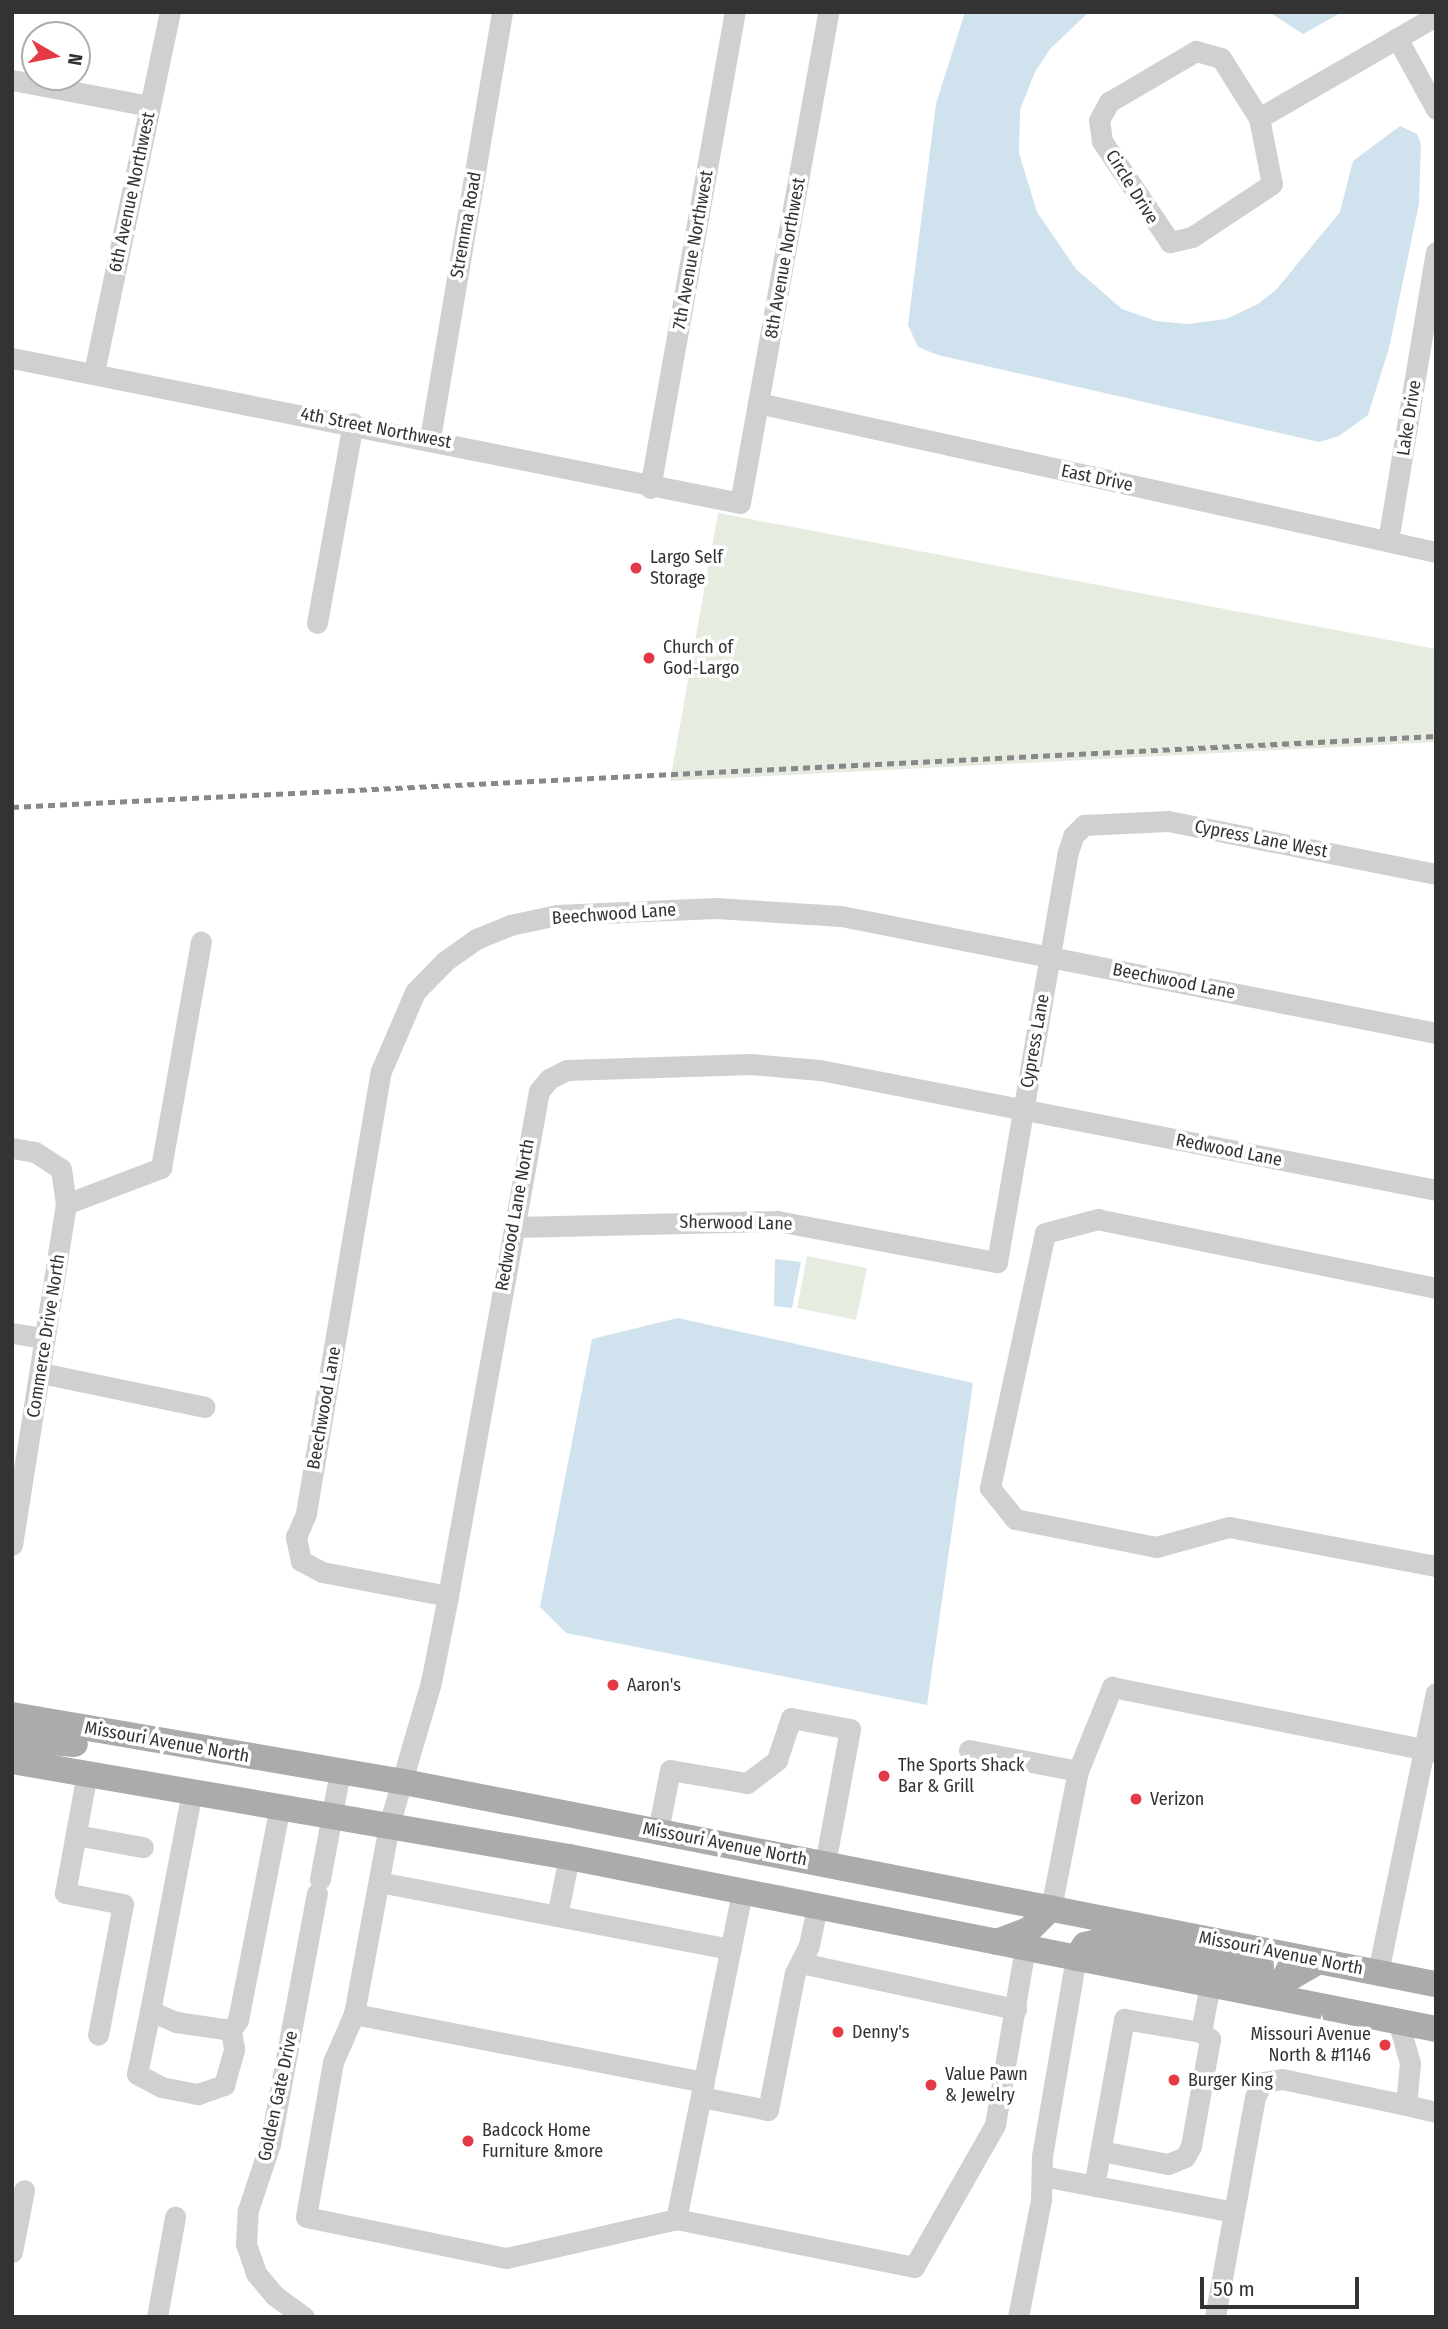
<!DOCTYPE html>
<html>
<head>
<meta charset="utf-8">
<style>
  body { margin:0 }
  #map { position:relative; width:1448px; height:2329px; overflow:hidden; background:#fff; font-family:"Fira Sans Condensed",sans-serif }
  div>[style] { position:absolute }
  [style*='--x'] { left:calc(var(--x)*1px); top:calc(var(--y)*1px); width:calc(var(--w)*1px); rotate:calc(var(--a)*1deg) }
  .green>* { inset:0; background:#e6ecdf }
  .water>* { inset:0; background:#cfe2ee }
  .minor>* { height:21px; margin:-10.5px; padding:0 10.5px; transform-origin:10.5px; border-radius:10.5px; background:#d0d0d0 }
  .major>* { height:26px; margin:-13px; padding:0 13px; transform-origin:13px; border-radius:13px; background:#ababab }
  .rail>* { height:5px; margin-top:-2.5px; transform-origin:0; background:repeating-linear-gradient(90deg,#888 0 7px,transparent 0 12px) }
  .dots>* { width:19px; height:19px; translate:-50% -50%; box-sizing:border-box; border:4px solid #fff; border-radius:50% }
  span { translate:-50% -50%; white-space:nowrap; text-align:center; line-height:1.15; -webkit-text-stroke:7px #fff; paint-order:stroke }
  .street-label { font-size:18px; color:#333 }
  .poi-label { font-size:18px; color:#333 }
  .left { translate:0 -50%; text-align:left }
  .right { translate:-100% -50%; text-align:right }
  .frame { position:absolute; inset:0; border:14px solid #333; pointer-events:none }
  .north { position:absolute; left:21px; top:21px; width:70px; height:70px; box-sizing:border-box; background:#fff; border:2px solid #adadad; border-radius:50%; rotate:100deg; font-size:19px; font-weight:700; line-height:28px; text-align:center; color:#333 }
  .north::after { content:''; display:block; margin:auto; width:24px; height:32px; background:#e63946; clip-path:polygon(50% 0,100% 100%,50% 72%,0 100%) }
  .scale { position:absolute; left:1200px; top:2277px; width:159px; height:32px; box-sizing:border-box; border:4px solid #333; border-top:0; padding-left:9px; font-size:21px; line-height:24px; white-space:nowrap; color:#333; -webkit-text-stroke:5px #fff; paint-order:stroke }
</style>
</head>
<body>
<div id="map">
  <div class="green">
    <div style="clip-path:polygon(718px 513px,1436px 649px,1436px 742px,670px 781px)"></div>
    <div style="clip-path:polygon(807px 1256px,867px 1268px,856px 1320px,797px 1308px)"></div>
  </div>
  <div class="water">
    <div style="clip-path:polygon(965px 12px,1089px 12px,1050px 49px,1035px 72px,1020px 110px,1019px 153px,1037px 212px,1076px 269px,1122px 309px,1156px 321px,1188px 324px,1226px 319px,1258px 304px,1276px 290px,1340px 212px,1353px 161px,1400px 126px,1417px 134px,1421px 144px,1419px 204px,1389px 348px,1368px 415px,1339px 436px,1319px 442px,938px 355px,918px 347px,908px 325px,936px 104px)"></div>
    <div style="clip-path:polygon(1269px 12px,1342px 12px,1303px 34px)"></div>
    <div style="clip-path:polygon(775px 1259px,801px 1262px,792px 1308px,774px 1306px)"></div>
    <div style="clip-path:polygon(678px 1318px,973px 1383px,927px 1705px,566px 1633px,540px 1607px,592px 1339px)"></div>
  </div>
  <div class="minor">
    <div style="--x:1397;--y:38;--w:81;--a:61.2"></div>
    <div style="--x:1196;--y:51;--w:26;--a:16"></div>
    <div style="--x:1221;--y:58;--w:71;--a:57.7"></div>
    <div style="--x:1259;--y:118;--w:67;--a:78.9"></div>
    <div style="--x:1272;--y:184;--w:96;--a:146.5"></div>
    <div style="--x:1192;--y:237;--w:23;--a:167"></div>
    <div style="--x:1170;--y:242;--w:122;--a:-124"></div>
    <div style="--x:1102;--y:141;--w:21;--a:-98"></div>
    <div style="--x:1099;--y:120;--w:21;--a:-61"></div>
    <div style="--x:1109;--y:102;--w:101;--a:-30.4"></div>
    <div style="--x:12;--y:80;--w:140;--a:10.7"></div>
    <div style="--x:1259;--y:118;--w:204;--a:-30"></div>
    <div style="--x:12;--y:358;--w:742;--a:11.26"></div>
    <div style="--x:740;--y:503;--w:499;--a:-79.8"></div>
    <div style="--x:94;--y:372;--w:368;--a:-78.1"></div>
    <div style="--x:758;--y:403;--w:694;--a:12.39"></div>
    <div style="--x:430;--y:438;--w:432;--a:-80.4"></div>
    <div style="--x:650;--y:488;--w:484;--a:-79.9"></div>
    <div style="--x:1388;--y:541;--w:293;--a:-80.6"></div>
    <div style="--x:317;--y:623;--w:203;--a:-79.8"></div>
    <div style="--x:12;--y:1148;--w:23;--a:10"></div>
    <div style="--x:35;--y:1152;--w:31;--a:33"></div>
    <div style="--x:61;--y:1169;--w:35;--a:82"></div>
    <div style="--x:66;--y:1204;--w:345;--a:99"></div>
    <div style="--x:66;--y:1204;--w:102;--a:-20.8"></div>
    <div style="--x:161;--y:1168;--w:230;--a:-80"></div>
    <div style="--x:514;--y:1227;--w:263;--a:-1.3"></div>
    <div style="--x:777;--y:1221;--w:224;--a:10.6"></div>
    <div style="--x:997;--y:1262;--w:413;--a:-80.2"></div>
    <div style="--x:1067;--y:855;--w:20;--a:-72"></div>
    <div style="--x:1073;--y:836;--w:16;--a:-45"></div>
    <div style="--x:1084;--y:825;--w:84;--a:-2.7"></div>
    <div style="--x:1168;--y:821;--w:273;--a:11.2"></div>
    <div style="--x:1436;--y:1288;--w:345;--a:-168.5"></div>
    <div style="--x:1098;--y:1219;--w:55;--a:165.2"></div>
    <div style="--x:1045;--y:1233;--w:261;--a:102.2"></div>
    <div style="--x:990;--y:1488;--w:40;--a:51"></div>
    <div style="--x:1015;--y:1519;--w:144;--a:11.2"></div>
    <div style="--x:1156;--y:1547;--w:76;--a:-15.3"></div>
    <div style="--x:1229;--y:1527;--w:211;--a:10.7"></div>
    <div style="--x:12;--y:1333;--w:32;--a:9"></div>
    <div style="--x:41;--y:1373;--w:167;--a:11.7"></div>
    <div style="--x:448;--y:1596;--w:128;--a:-169.2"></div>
    <div style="--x:322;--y:1572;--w:24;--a:-152"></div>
    <div style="--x:301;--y:1561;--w:25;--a:-102"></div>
    <div style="--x:296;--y:1537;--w:26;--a:-67"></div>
    <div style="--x:306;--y:1513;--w:448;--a:-80.4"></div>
    <div style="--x:381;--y:1071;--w:86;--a:-66.7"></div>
    <div style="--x:415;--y:992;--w:43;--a:-45.9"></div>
    <div style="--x:445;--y:961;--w:38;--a:-35"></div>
    <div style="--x:476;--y:939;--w:37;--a:-22"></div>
    <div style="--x:510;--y:925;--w:48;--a:-12"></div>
    <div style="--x:557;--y:915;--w:158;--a:-2.5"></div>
    <div style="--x:715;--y:908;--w:126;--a:3.6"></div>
    <div style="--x:841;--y:916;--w:606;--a:11.12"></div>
    <div style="--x:969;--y:1750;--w:111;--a:10.9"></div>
    <div style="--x:87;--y:1773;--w:122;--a:100.4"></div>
    <div style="--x:65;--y:1893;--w:59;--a:10.7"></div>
    <div style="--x:123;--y:1904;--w:133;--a:100.8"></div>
    <div style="--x:192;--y:1791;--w:224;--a:100.8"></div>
    <div style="--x:150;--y:2011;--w:28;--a:23"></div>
    <div style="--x:176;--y:2022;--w:56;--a:8.3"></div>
    <div style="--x:231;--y:2030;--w:12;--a:-55"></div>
    <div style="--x:238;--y:2020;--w:218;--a:-78.9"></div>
    <div style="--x:658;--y:1831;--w:62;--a:-78.9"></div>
    <div style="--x:670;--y:1770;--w:78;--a:9.6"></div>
    <div style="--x:747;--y:1783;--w:38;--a:-37"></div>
    <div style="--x:777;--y:1760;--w:44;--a:-71.6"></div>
    <div style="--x:791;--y:1718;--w:60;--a:10.6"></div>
    <div style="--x:850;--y:1729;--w:137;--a:100.5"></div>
    <div style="--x:76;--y:1835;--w:68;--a:10.2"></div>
    <div style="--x:320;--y:1879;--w:110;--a:-79.5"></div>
    <div style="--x:379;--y:1882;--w:358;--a:10.8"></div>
    <div style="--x:742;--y:1892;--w:334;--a:101.4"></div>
    <div style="--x:676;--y:2219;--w:243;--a:11.4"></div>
    <div style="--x:914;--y:2267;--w:163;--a:-60.3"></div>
    <div style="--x:995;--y:2125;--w:180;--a:-80.4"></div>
    <div style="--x:1051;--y:1908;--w:140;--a:-78.9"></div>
    <div style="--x:1078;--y:1771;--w:91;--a:-68"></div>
    <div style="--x:1112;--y:1687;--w:330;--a:11.3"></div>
    <div style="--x:557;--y:1916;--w:60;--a:-78.5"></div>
    <div style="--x:801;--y:1963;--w:220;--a:12.1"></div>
    <div style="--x:1378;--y:1972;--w:285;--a:-78.3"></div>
    <div style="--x:150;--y:2011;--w:64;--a:101.7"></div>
    <div style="--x:137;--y:2074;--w:27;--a:28"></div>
    <div style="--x:161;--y:2087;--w:38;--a:11"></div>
    <div style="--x:198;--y:2094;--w:28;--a:-19"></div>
    <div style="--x:224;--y:2085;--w:37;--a:-74"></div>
    <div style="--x:234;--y:2049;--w:19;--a:-99"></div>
    <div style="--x:354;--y:2014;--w:52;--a:113.6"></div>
    <div style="--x:333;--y:2062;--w:157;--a:99.9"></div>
    <div style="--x:306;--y:2217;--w:204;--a:11.6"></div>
    <div style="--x:506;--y:2258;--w:174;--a:-12.9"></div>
    <div style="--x:1398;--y:2021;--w:44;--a:74.1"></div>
    <div style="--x:1410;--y:2063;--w:42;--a:95.4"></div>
    <div style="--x:1406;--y:2105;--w:31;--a:13"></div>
    <div style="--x:704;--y:2082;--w:357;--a:-169"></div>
    <div style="--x:354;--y:2014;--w:192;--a:-79.5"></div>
    <div style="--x:389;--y:1825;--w:149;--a:-73.6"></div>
    <div style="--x:431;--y:1682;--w:88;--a:-78.8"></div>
    <div style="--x:448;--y:1596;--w:513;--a:-79.79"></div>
    <div style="--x:539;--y:1091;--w:16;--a:-50"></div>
    <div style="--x:549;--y:1079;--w:20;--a:-27"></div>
    <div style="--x:567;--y:1070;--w:184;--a:-1.9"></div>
    <div style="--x:751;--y:1064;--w:69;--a:5"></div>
    <div style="--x:820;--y:1070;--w:628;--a:11.02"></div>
    <div style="--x:701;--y:2097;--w:68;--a:11"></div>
    <div style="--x:768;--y:2110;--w:140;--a:-78.9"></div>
    <div style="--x:795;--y:1973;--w:31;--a:-63"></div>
    <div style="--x:809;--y:1945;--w:39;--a:-78"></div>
    <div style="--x:1101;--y:2151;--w:68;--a:11"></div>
    <div style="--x:1168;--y:2164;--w:18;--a:-22"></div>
    <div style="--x:1185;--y:2157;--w:13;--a:-61"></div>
    <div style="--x:1191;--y:2146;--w:109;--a:-79.9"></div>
    <div style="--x:1210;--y:2039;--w:11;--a:-142"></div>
    <div style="--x:1042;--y:2176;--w:195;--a:10.6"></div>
    <div style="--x:1094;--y:2186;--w:170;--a:-79.8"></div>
    <div style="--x:1124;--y:2019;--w:78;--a:9.6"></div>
    <div style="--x:1201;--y:2032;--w:49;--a:-79.4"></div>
    <div style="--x:12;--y:2252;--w:63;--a:-79"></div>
    <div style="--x:157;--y:2317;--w:102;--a:-79.8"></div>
    <div style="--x:304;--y:2317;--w:36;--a:-144"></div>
    <div style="--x:275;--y:2296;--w:30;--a:-130"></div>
    <div style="--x:256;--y:2273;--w:31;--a:-109"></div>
    <div style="--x:246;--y:2244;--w:34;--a:-87"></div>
    <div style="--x:248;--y:2210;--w:70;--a:-71.6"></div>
    <div style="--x:270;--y:2144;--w:255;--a:-79.4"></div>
    <div style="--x:1018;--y:2317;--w:119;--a:-78.9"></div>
    <div style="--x:1041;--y:2200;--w:44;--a:-88.7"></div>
    <div style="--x:1042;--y:2156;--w:201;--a:-80.3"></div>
    <div style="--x:1215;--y:2317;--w:224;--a:-79.7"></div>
    <div style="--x:1255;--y:2097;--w:17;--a:-62"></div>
    <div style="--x:1263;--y:2082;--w:19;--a:-9"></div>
    <div style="--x:1282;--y:2079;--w:127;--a:11.8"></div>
  </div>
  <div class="major">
    <div style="--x:12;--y:1715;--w:393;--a:9.7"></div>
    <div style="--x:399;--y:1781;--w:1057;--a:11.08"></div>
    <div style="--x:12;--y:1739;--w:63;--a:4.5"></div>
    <div style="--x:12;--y:1761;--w:565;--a:9.78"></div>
    <div style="--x:569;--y:1857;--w:884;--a:11.22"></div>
    <div style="--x:997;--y:1942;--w:34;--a:-21"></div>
    <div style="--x:1029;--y:1930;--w:31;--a:-45"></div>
    <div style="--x:1076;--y:1958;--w:16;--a:-55"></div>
    <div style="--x:1085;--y:1945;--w:16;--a:-14"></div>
    <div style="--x:1101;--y:1941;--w:195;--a:10.3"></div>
    <div style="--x:1293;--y:1976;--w:30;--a:-30"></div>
  </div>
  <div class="rail">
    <div style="--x:12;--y:807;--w:1426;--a:-2.85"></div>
  </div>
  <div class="dots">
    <div style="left:636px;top:568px;background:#e63946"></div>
    <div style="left:649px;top:658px;background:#e63946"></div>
    <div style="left:613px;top:1685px;background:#e63946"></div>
    <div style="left:884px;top:1776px;background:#e63946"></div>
    <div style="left:1136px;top:1799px;background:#e63946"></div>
    <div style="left:838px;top:2032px;background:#e63946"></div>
    <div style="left:1385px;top:2045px;background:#e63946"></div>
    <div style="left:1174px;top:2080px;background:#e63946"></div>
    <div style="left:931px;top:2085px;background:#e63946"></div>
    <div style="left:468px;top:2141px;background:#e63946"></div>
  </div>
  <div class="street-label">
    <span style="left:1132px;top:187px;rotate:58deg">Circle Drive</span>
    <span style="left:132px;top:192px;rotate:-78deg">6th Avenue Northwest</span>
    <span style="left:466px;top:225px;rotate:-80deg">Stremma Road</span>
    <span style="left:693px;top:250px;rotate:-80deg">7th Avenue Northwest</span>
    <span style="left:785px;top:258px;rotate:-80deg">8th Avenue Northwest</span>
    <span style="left:1409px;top:418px;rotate:-81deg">Lake Drive</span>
    <span style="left:376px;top:428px;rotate:11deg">4th Street Northwest</span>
    <span style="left:1097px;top:478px;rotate:12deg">East Drive</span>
    <span style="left:1261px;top:839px;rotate:11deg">Cypress Lane West</span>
    <span style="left:614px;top:914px;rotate:-4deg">Beechwood Lane</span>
    <span style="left:1174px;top:981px;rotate:11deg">Beechwood Lane</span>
    <span style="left:1035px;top:1041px;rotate:-80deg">Cypress Lane</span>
    <span style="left:1229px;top:1150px;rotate:11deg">Redwood Lane</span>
    <span style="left:515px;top:1215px;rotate:-80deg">Redwood Lane North</span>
    <span style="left:736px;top:1223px;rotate:1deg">Sherwood Lane</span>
    <span style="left:46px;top:1336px;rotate:-81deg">Commerce Drive North</span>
    <span style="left:324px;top:1408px;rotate:-80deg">Beechwood Lane</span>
    <span style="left:167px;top:1742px;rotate:10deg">Missouri Avenue North</span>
    <span style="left:725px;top:1844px;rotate:11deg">Missouri Avenue North</span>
    <span style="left:1281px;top:1953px;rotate:11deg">Missouri Avenue North</span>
    <span style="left:278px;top:2096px;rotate:-78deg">Golden Gate Drive</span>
  </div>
  <div class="poi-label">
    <span class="left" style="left:650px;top:568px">Largo Self<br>Storage</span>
    <span class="left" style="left:663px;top:658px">Church of<br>God-Largo</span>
    <span class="left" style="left:627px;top:1685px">Aaron's</span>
    <span class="left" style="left:898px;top:1776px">The Sports Shack<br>Bar &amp; Grill</span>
    <span class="left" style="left:1150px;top:1799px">Verizon</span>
    <span class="left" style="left:852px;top:2032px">Denny's</span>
    <span class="right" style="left:1371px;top:2045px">Missouri Avenue<br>North &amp; #1146</span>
    <span class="left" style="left:945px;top:2085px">Value Pawn<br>&amp; Jewelry</span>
    <span class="left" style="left:1188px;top:2080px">Burger King</span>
    <span class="left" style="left:482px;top:2141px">Badcock Home<br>Furniture &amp;more</span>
  </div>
  <div class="frame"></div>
  <div class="north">N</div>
  <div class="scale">50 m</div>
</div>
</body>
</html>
